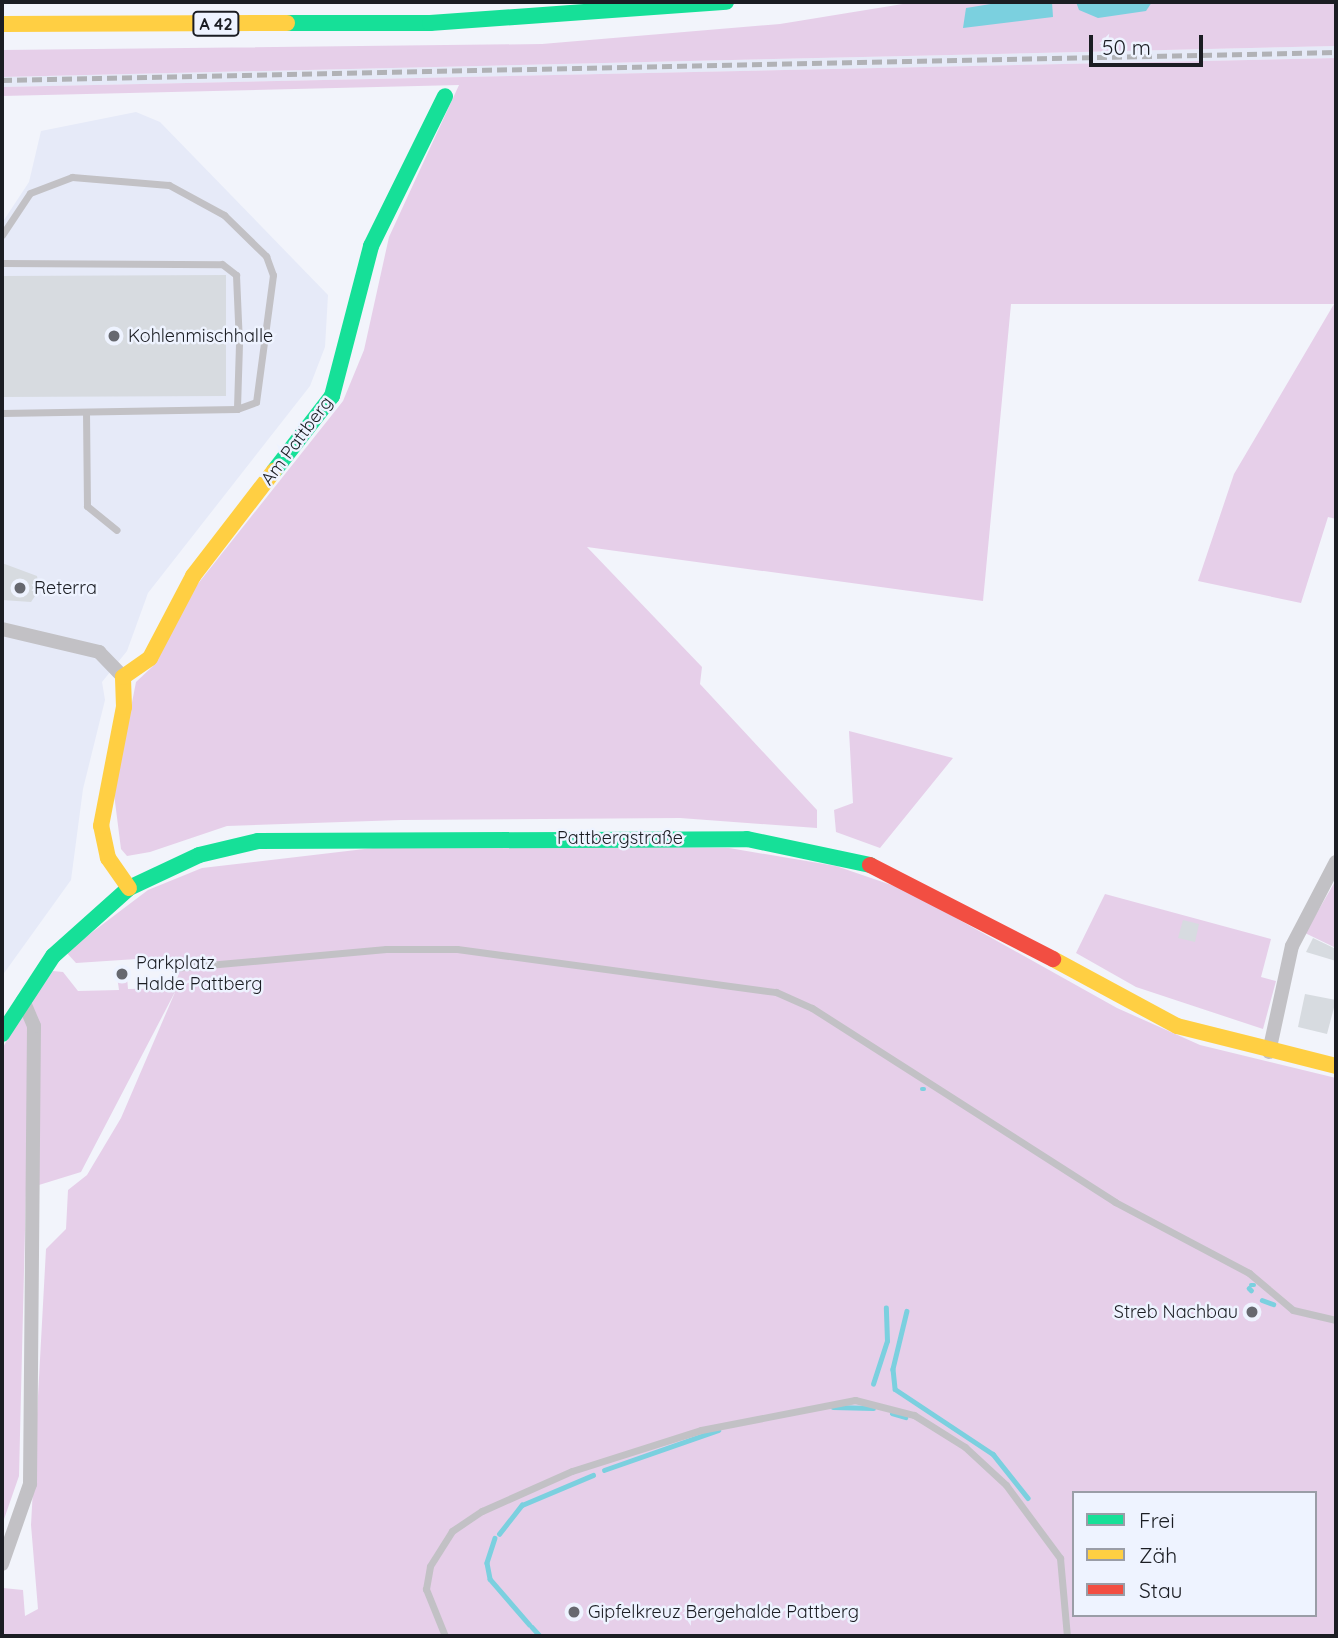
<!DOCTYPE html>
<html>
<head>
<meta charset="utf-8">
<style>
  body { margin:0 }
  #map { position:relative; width:1338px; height:1638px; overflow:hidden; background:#f2f4fb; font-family:Quicksand,sans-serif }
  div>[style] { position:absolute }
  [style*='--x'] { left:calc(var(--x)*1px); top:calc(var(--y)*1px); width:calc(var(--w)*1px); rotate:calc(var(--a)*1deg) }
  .built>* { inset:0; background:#e6eaf8 }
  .green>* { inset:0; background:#e6cfe9 }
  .water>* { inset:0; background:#7bd0df }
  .stream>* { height:4.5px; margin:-2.25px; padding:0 2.25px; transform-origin:2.25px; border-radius:2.25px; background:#7bd0df }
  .building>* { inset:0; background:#d7dbe0 }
  .lane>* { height:7px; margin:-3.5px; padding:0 3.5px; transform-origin:3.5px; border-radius:3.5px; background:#c2c1c5 }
  .street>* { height:14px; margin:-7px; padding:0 7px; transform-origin:7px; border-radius:7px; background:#c2c1c5 }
  .fast>* { height:16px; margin:-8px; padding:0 8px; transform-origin:8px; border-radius:8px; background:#16e098 }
  .slow>* { height:16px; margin:-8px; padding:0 8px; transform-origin:8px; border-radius:8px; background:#ffcf43 }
  .jam>* { height:16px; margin:-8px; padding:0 8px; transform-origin:8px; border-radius:8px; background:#f24e42 }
  .rail>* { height:4.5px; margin-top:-2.25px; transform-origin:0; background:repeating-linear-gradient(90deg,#b1b2b6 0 10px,transparent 0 15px) }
  .dots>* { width:19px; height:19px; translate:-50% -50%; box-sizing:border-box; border:4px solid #eef3ff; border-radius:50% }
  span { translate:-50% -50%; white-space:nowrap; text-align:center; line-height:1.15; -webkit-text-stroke:5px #eef3ff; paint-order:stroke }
  .shield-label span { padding:2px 5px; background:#eef3ff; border:2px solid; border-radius:5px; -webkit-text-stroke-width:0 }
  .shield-label { font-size:16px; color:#1b1d23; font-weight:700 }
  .poi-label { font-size:18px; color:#1b1d23 }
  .left { translate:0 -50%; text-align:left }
  .right { translate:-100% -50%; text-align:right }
  .street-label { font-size:18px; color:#1b1d23 }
  .frame { position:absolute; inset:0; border:4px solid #1b1d23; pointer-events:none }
  .legend { position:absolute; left:1072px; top:1491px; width:245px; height:126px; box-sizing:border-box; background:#eef3ff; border:2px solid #9a9da7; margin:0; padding:9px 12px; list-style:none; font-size:21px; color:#1b1d23 }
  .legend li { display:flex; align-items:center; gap:14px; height:35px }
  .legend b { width:35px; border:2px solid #9a9da7 }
  .scale { position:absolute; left:1089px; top:35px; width:114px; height:32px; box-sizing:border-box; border:4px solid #1b1d23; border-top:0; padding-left:9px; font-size:21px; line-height:24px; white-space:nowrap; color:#1b1d23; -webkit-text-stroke:5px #eef3ff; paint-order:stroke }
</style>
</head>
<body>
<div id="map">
  <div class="built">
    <div style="clip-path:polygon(1336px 46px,1336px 58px,2px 87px,2px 77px)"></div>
    <div style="clip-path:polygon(136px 112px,160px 122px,328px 295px,325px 347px,310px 386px,148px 593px,127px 651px,102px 682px,105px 700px,83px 789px,71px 880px,2px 976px,2px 223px,29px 182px,41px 131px)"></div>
  </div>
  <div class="green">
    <div style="clip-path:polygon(915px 2px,1336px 2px,1336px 46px,2px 77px,2px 50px,542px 44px,780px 24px)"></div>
    <div style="clip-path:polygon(1336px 58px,1336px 519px,1328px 517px,1301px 603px,1198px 581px,1234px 474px,1334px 304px,1011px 304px,983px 601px,587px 547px,702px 667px,700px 684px,817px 810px,817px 828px,680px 818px,401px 820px,227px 826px,150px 852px,127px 856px,121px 849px,114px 794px,136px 682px,153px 666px,193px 590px,343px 401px,364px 350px,389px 237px,459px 85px,2px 96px,2px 87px)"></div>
    <div style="clip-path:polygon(849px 731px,953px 758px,880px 848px,836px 832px,834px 810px,853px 803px)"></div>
    <div style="clip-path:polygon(evenodd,574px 846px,729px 848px,836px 866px,906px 890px,1117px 1008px,1200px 1045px,1336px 1078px,1336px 1636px,4px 1636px,3px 1588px,23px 1590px,25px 1616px,38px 1609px,31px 1525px,46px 1249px,66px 1229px,68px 1190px,87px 1175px,121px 1118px,176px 990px,81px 1172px,26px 1189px,19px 1476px,2px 1525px,2px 1049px,22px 1014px,53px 971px,63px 972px,78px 991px,119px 990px,117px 976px,127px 977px,128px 989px,174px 988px,181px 967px,167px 957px,76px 963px,66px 952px,148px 890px,202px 868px,373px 848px,574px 846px,1074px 1493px,1315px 1493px,1315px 1615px,1074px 1615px,1074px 1493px)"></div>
    <div style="clip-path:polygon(1336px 880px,1336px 948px,1305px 933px)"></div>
    <div style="clip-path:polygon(1105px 894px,1271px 939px,1261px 977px,1276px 981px,1263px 1029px,1136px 987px,1076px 953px)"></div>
  </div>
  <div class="water">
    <div style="clip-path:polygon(1003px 2px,1052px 2px,1053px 17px,963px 28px,966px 8px)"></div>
    <div style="clip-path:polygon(1076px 2px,1152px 2px,1146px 11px,1098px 18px,1079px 10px)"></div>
  </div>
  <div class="stream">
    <div style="--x:922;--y:1089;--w:2;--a:0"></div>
    <div style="--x:1251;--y:1285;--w:3;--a:0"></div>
    <div style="--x:1249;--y:1288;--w:3;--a:45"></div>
    <div style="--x:1262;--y:1300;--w:12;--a:20"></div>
    <div style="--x:907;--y:1311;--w:60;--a:103.6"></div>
    <div style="--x:893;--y:1369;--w:20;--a:84"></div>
    <div style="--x:895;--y:1389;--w:118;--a:33.6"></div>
    <div style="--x:993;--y:1454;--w:56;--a:51.5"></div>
    <div style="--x:873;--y:1384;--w:45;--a:-72"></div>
    <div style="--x:887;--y:1341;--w:33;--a:-92"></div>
    <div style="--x:833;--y:1407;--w:40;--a:1.4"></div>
    <div style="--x:892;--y:1413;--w:14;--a:17"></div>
    <div style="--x:604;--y:1470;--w:121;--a:-19.3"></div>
    <div style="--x:499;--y:1534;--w:37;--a:-52"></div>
    <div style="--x:522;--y:1505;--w:77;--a:-22.9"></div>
    <div style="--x:495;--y:1538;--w:26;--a:108"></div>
    <div style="--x:487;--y:1563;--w:16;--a:79"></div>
    <div style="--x:490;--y:1579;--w:60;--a:49.1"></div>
    <div style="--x:532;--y:1627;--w:12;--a:48"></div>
  </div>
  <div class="building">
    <div style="clip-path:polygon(226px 275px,226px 396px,2px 397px,2px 276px)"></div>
    <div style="clip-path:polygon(2px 563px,37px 576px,39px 590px,31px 602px,2px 600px)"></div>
    <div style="clip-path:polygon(1183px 920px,1199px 924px,1195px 942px,1178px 938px)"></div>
    <div style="clip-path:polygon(1313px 938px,1336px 949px,1336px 961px,1306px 952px)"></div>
    <div style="clip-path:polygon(1305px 994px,1336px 1000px,1327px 1034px,1298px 1027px)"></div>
  </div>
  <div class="lane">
    <div style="--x:2;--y:235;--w:50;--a:-56.3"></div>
    <div style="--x:30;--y:193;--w:45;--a:-20.9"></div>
    <div style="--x:72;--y:177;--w:97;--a:4.7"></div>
    <div style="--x:169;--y:185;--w:63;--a:28.6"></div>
    <div style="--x:224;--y:215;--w:59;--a:44.3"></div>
    <div style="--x:266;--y:256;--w:20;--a:70"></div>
    <div style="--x:273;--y:275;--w:128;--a:97.6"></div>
    <div style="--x:256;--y:402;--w:20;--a:160"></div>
    <div style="--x:2;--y:263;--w:220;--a:0.3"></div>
    <div style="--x:222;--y:264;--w:18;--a:38"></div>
    <div style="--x:236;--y:275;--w:69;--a:87.5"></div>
    <div style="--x:239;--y:344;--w:65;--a:91.8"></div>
    <div style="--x:237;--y:409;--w:235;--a:179"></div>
    <div style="--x:86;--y:412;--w:94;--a:89.4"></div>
    <div style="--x:87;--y:506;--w:38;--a:39"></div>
    <div style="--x:174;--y:968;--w:213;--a:-5.1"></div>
    <div style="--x:386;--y:949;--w:71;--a:0"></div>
    <div style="--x:457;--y:949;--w:322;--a:7.7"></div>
    <div style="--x:776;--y:992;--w:39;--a:24"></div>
    <div style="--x:812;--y:1008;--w:360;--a:32.6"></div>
    <div style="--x:1115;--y:1202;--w:152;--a:27.9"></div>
    <div style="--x:1249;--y:1273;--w:57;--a:40.1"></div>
    <div style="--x:1293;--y:1310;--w:44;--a:13.1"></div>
    <div style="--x:445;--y:1636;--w:51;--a:-112"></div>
    <div style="--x:426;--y:1589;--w:23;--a:-80"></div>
    <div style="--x:430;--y:1566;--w:41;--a:-57.8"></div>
    <div style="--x:452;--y:1531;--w:36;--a:-34"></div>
    <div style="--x:482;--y:1511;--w:98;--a:-24"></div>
    <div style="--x:572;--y:1471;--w:135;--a:-17.6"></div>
    <div style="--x:701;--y:1430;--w:157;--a:-11"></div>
    <div style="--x:855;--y:1400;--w:61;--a:14.3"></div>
    <div style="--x:914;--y:1415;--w:60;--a:32.1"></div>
    <div style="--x:965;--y:1447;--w:56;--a:42.8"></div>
    <div style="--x:1006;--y:1485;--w:91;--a:53.5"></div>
    <div style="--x:1060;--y:1558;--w:78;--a:84.9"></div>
  </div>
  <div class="street">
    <div style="--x:2;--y:629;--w:100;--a:13.3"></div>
    <div style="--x:99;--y:652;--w:35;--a:46"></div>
    <div style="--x:1269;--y:1052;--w:108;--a:-77.8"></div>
    <div style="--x:1292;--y:946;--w:95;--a:-62.4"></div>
    <div style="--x:2;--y:1564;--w:85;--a:-70.7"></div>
    <div style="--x:30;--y:1484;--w:458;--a:-89.5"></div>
    <div style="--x:34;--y:1026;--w:28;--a:-113"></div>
  </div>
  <div class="fast">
    <div style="--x:287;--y:23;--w:143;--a:0"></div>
    <div style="--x:430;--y:23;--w:297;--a:-4.1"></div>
    <div style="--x:274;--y:471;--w:95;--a:-52.3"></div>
    <div style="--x:332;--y:396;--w:155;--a:-75.4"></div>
    <div style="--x:371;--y:246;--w:167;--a:-63.7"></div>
    <div style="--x:2;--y:1034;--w:93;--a:-56.8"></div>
    <div style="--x:53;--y:956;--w:102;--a:-41.8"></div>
    <div style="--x:129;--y:888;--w:77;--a:-25.2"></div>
    <div style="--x:199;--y:855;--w:61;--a:-13.3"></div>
    <div style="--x:258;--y:841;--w:489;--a:-0.2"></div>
    <div style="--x:747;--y:839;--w:126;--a:11.9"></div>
  </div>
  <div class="slow">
    <div style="--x:2;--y:24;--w:285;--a:-0.2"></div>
    <div style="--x:129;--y:888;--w:37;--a:-125"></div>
    <div style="--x:108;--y:858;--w:33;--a:-102"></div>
    <div style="--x:101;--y:826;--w:121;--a:-79.1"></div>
    <div style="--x:124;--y:707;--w:30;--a:-92"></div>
    <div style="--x:123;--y:677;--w:33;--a:-35"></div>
    <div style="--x:150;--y:658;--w:93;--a:-62.3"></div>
    <div style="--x:193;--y:576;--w:133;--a:-52.4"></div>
    <div style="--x:1053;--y:959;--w:141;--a:28.4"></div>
    <div style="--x:1177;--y:1026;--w:164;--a:14.1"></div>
  </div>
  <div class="jam">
    <div style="--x:870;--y:865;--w:206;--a:27.2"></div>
  </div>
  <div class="rail">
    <div style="--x:2;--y:80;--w:1334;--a:-1.2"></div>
  </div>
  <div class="dots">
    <div style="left:114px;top:336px;background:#66686f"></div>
    <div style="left:20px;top:588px;background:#66686f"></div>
    <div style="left:122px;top:974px;background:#66686f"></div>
    <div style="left:1252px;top:1312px;background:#66686f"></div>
    <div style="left:574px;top:1612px;background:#66686f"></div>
  </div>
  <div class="shield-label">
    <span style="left:216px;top:24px">A 42</span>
  </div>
  <div class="poi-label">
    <span class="left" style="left:128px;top:336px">Kohlenmischhalle</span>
    <span class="left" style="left:34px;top:588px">Reterra</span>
    <span class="left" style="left:136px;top:974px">Parkplatz<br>Halde Pattberg</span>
    <span class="right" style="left:1238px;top:1312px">Streb Nachbau</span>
    <span class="left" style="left:588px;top:1612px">Gipfelkreuz Bergehalde Pattberg</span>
  </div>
  <div class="street-label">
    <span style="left:297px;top:441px;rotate:-53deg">Am Pattberg</span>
    <span style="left:620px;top:838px">Pattbergstraße</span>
  </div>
  <div class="frame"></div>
  <ul class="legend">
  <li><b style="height:9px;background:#16e098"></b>Frei</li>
  <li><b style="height:9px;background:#ffcf43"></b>Zäh</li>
  <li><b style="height:9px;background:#f24e42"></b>Stau</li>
  </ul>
  <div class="scale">50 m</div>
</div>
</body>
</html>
